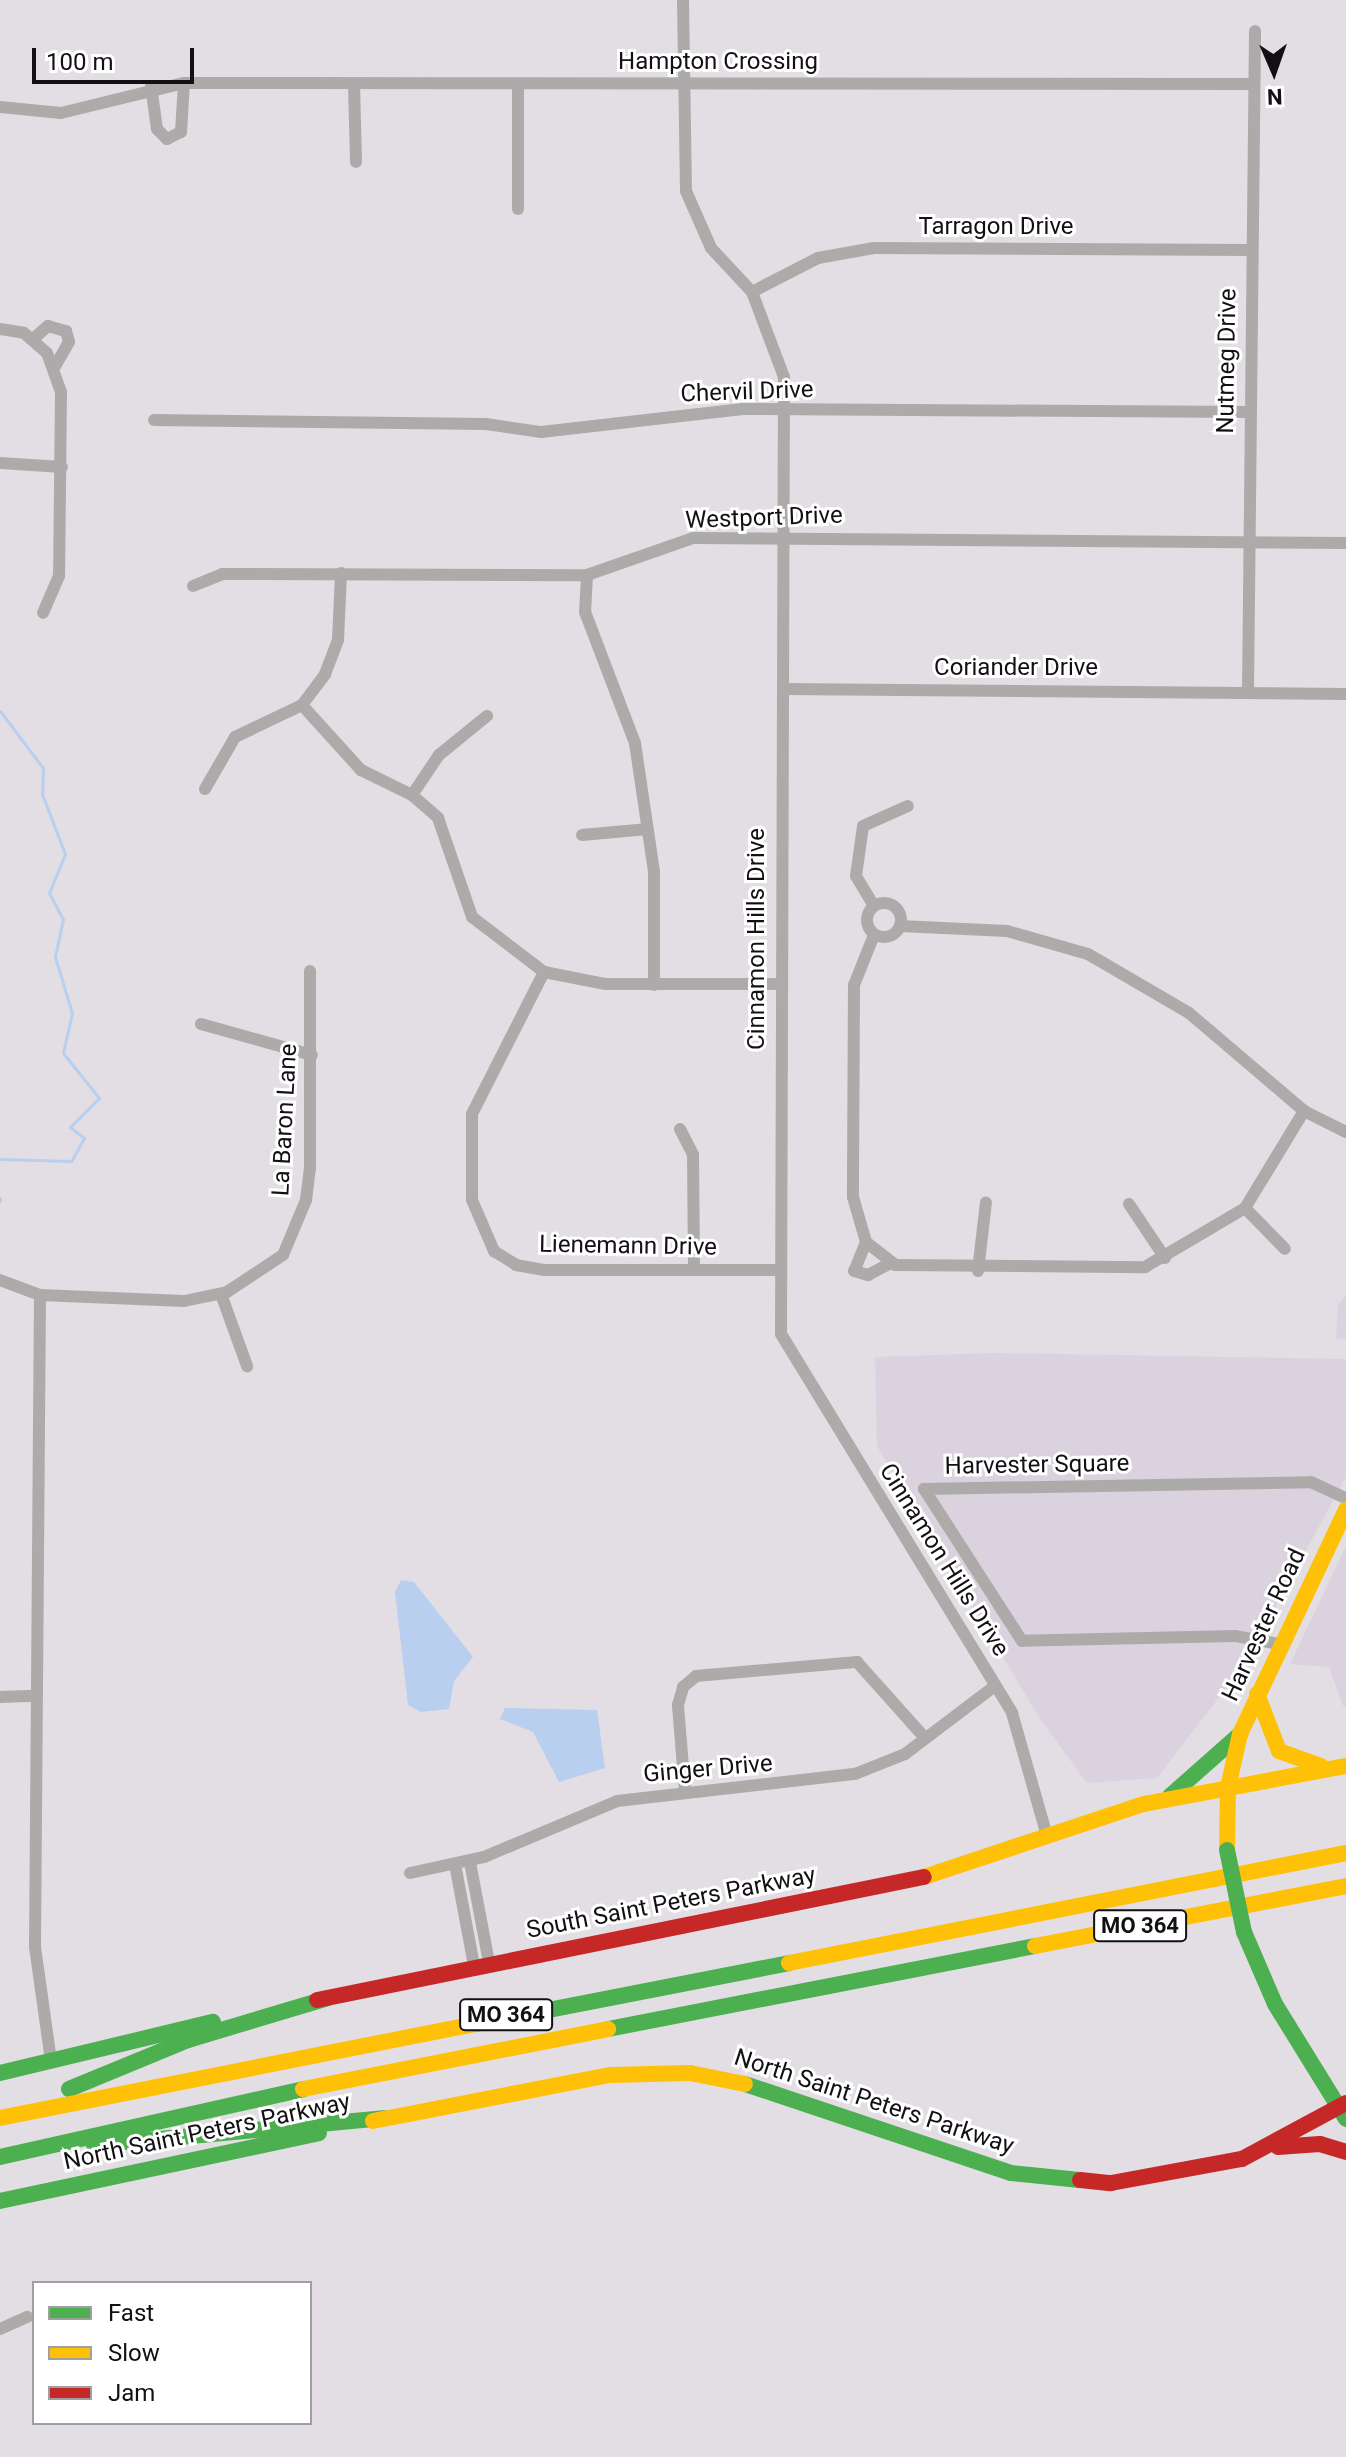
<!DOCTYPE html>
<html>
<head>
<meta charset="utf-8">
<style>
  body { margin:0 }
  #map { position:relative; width:1346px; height:2457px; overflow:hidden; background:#e2dee4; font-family:Roboto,sans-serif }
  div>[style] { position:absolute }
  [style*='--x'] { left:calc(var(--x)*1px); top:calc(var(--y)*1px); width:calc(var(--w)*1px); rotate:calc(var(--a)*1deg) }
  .built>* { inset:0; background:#dad2de }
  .water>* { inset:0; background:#b9cff0 }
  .stream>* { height:3px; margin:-1.5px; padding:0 1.5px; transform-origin:1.5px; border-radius:1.5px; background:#b9cff0 }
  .street>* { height:12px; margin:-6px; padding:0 6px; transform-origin:6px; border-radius:6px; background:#acabaa }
  .street>.ring { margin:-6px; padding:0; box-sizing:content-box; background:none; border:12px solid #acabaa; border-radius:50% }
  .fast>* { height:16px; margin:-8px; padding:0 8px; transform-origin:8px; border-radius:8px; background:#4caf50 }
  .slow>* { height:16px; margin:-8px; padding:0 8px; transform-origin:8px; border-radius:8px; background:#ffc107 }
  .jam>* { height:16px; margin:-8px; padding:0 8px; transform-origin:8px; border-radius:8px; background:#c62828 }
  .fast-bridge>* { height:16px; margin:-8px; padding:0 8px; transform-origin:8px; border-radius:8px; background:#4caf50 }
  span { translate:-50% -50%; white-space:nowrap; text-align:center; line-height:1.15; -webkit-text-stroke:6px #fff; paint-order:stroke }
  .shield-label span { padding:2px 6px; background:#fff; border:2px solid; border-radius:6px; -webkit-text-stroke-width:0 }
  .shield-label { font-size:22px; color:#121013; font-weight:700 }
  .street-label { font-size:24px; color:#121013 }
  .legend { position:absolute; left:32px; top:2281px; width:280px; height:144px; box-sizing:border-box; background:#fff; border:2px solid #a09fa1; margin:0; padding:10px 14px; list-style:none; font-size:24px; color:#121013 }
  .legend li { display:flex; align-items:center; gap:16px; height:40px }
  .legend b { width:40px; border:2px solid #a09fa1 }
  .north { position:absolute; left:1234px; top:32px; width:80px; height:80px; -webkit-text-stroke:6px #fff; paint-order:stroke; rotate:178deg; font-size:22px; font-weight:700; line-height:32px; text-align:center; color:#121013 }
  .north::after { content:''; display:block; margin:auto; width:28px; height:36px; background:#121013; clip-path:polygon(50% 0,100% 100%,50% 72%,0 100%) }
  .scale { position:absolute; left:32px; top:48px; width:162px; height:36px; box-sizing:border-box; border:4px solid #121013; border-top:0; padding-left:10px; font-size:24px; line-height:28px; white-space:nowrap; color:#121013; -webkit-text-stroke:6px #fff; paint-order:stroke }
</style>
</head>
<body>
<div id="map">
  <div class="built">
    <div style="clip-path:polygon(1346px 1295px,1346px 1339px,1336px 1338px,1338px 1305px)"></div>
    <div style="clip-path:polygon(995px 1353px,1346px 1359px,1346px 1477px,1243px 1666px,1157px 1778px,1087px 1783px,1040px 1719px,877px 1446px,875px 1357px)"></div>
    <div style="clip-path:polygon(1346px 1546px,1346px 1706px,1343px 1706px,1329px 1667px,1290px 1664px)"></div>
  </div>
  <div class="water">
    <div style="clip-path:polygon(401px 1580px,414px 1582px,473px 1657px,454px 1681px,449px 1709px,421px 1712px,408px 1705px,395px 1592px)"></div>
    <div style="clip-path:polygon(505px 1708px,597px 1710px,605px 1768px,559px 1782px,533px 1732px,500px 1719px)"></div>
  </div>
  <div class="stream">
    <div style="--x:0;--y:711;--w:71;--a:53"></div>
    <div style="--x:43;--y:768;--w:26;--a:92"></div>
    <div style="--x:42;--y:794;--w:64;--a:69"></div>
    <div style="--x:65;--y:854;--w:42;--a:112.3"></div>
    <div style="--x:49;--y:893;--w:30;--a:62"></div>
    <div style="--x:63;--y:919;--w:39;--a:102"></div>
    <div style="--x:55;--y:957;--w:59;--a:73.1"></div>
    <div style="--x:72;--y:1013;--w:41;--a:102.7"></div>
    <div style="--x:63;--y:1053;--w:58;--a:51.3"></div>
    <div style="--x:99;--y:1098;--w:41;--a:135"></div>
    <div style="--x:70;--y:1127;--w:18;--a:38"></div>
    <div style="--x:84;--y:1138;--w:26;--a:119"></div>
    <div style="--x:71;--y:1161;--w:71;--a:-178.4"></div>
    <div style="--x:0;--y:1198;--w:3;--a:90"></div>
  </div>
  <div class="street">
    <div style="--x:683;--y:0;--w:191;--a:89.1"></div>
    <div style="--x:686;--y:191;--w:62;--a:66.3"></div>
    <div style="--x:711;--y:248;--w:60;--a:47"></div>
    <div style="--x:752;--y:292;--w:91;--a:69.4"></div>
    <div style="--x:784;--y:377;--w:957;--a:90.18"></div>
    <div style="--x:781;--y:1334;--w:444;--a:58.6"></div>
    <div style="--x:1012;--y:1713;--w:128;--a:74.1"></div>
    <div style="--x:354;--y:84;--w:78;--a:88.5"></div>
    <div style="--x:151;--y:86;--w:43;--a:82.1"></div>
    <div style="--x:157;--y:129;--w:14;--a:45"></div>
    <div style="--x:167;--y:139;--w:16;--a:-27"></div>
    <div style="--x:181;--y:132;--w:49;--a:-86.5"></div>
    <div style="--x:0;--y:107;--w:61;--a:5.6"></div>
    <div style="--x:61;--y:113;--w:127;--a:-13.7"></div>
    <div style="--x:184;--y:83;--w:1069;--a:0.05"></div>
    <div style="--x:518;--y:209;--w:125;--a:-90"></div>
    <div style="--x:752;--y:292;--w:74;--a:-27.3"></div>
    <div style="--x:818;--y:258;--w:57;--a:-10.1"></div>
    <div style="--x:874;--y:248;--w:376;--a:0.3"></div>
    <div style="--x:0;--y:329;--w:24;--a:9"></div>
    <div style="--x:24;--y:333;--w:30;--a:41"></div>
    <div style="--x:47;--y:353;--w:41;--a:70.3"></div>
    <div style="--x:61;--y:392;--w:184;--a:90.6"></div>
    <div style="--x:59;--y:576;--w:40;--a:113.4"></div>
    <div style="--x:33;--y:339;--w:20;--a:-41"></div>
    <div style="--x:48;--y:326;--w:19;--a:16"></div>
    <div style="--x:66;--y:331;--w:11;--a:75"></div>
    <div style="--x:69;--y:342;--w:28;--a:120"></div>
    <div style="--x:154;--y:420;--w:332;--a:0.7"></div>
    <div style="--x:486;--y:424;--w:56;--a:8.3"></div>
    <div style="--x:541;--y:432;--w:203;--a:-6.5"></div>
    <div style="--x:743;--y:409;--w:505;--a:0.34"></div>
    <div style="--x:0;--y:463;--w:62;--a:3.7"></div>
    <div style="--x:587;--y:575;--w:37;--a:93"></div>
    <div style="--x:585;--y:612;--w:140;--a:69.1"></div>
    <div style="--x:635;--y:743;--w:130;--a:81.6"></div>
    <div style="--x:654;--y:872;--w:113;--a:90"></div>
    <div style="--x:193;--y:586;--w:31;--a:-22"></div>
    <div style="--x:222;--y:574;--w:365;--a:0.2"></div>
    <div style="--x:587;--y:575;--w:112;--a:-19.2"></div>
    <div style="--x:693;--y:538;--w:653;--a:0.44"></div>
    <div style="--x:783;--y:689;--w:563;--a:0.51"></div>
    <div style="--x:1248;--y:692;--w:661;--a:-89.39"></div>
    <div style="--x:302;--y:705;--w:88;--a:47.8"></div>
    <div style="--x:361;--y:770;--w:57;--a:26.1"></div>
    <div style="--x:412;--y:795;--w:35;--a:41"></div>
    <div style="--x:438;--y:818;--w:105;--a:71"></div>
    <div style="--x:472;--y:917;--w:91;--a:37.4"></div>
    <div style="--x:544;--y:972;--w:63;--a:11"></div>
    <div style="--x:606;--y:984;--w:172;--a:0"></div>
    <div style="--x:205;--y:789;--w:60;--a:-60"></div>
    <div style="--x:235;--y:737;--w:74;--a:-25.5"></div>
    <div style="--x:302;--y:705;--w:39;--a:-53"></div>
    <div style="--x:325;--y:674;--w:36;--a:-69"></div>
    <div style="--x:338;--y:640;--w:67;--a:-87.4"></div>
    <div style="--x:412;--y:795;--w:48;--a:-56"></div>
    <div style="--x:439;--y:755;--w:62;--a:-39.1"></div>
    <div style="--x:582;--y:835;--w:66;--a:-5.2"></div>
    <div class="ring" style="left:867px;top:903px;width:22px;height:22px"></div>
    <div style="--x:874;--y:906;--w:35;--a:-121"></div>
    <div style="--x:856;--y:876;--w:50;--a:-82"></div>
    <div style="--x:863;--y:826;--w:49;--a:-24"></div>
    <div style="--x:900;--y:926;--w:107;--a:2.7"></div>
    <div style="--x:1007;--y:931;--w:84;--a:15.9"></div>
    <div style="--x:1088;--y:954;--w:117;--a:30.3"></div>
    <div style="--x:1189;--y:1013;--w:151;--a:40.4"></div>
    <div style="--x:1304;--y:1111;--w:47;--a:26.6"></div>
    <div style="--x:874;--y:935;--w:54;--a:111.8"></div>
    <div style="--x:854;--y:985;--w:212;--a:90.3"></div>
    <div style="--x:853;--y:1197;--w:47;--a:73.9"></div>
    <div style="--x:866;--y:1242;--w:37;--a:38"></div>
    <div style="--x:895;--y:1265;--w:250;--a:0.5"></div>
    <div style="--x:1145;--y:1267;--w:116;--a:-30.5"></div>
    <div style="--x:1245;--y:1208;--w:114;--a:-58.7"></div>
    <div style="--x:544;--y:972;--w:159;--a:116.9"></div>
    <div style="--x:472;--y:1114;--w:86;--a:90"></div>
    <div style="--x:472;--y:1200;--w:56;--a:66.7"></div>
    <div style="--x:494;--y:1251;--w:26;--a:32"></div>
    <div style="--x:516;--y:1265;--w:29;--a:10"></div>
    <div style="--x:545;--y:1270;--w:235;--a:0"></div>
    <div style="--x:201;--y:1024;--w:115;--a:15.6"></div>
    <div style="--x:680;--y:1129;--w:29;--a:63"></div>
    <div style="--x:693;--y:1155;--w:114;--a:89.5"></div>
    <div style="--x:1129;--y:1204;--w:65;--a:56.3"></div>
    <div style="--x:1245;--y:1208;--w:57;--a:45.7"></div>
    <div style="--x:866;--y:1242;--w:31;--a:112"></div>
    <div style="--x:854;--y:1271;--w:15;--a:16"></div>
    <div style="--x:868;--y:1275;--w:26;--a:-28"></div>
    <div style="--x:978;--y:1271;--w:69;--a:-83.4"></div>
    <div style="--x:0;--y:1280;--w:43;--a:20.6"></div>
    <div style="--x:40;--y:1295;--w:144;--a:2.4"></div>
    <div style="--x:184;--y:1301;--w:44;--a:-11.8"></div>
    <div style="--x:227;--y:1292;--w:67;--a:-33.5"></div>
    <div style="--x:283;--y:1255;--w:60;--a:-67.3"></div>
    <div style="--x:306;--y:1200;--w:32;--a:-83"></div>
    <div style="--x:310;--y:1168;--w:197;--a:-90"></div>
    <div style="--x:221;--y:1294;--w:77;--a:70.1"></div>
    <div style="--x:40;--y:1295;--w:652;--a:90.44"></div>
    <div style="--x:35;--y:1947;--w:115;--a:82"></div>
    <div style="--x:1279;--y:1644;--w:45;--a:-169.7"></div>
    <div style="--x:1235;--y:1636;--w:213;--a:178.7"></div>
    <div style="--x:1022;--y:1641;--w:181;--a:-122.8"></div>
    <div style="--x:924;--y:1489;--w:387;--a:-1"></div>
    <div style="--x:1311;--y:1482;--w:38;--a:25"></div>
    <div style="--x:0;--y:1697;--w:35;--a:-2"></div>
    <div style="--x:685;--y:1791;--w:86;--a:-94.7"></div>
    <div style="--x:678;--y:1705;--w:19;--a:-74"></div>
    <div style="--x:683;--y:1687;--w:17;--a:-40"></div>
    <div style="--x:696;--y:1676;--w:162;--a:-5"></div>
    <div style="--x:857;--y:1662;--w:102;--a:48.2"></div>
    <div style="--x:470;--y:1862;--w:103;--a:79.3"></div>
    <div style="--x:455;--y:1864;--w:104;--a:79.4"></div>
    <div style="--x:410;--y:1873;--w:76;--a:-12.2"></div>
    <div style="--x:484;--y:1857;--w:144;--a:-22.8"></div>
    <div style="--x:617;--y:1801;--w:240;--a:-6.5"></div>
    <div style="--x:855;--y:1774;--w:54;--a:-21.8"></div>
    <div style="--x:905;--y:1754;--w:113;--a:-37.1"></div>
    <div style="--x:0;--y:2329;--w:30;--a:-24"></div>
  </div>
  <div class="fast">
    <div style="--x:1170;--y:1796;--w:94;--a:-41.5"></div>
    <div style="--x:1244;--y:1932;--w:78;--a:66.7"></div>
    <div style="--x:1275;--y:2004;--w:135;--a:58.3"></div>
    <div style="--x:476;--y:2024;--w:319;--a:-11"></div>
    <div style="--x:608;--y:2029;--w:435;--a:-11"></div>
    <div style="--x:0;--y:2073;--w:219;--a:-13.5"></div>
    <div style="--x:745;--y:2084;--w:280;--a:18.5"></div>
    <div style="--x:1011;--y:2173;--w:69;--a:5.8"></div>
    <div style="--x:69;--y:2089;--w:129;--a:-22.4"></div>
    <div style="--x:188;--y:2040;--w:146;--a:-16.7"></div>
    <div style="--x:94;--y:2145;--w:291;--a:-5.3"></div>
    <div style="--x:0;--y:2157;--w:311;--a:-12.6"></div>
    <div style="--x:0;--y:2201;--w:326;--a:-12"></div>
  </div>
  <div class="slow">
    <div style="--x:1257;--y:1694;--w:61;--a:68.9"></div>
    <div style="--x:1279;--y:1751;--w:45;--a:19.7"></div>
    <div style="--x:1227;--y:1850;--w:63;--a:-89.1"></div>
    <div style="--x:1228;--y:1787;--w:54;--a:-77.2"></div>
    <div style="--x:1240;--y:1734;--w:248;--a:-64.7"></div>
    <div style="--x:924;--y:1877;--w:232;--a:-18.4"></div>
    <div style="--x:1144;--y:1804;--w:206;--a:-10.7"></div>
    <div style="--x:1035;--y:1946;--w:317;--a:-10.9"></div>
    <div style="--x:789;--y:1963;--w:568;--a:-11.17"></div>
    <div style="--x:303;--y:2089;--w:311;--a:-11.1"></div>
    <div style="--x:0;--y:2118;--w:485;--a:-11.2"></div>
    <div style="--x:373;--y:2121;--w:241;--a:-11"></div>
    <div style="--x:610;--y:2075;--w:80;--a:-1.4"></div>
    <div style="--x:690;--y:2073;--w:56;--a:11.3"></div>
  </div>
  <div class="jam">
    <div style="--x:317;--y:2000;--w:619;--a:-11.46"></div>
    <div style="--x:1278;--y:2147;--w:42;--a:-4.1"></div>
    <div style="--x:1320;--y:2144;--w:27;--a:17"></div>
    <div style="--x:1080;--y:2180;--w:31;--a:6"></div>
    <div style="--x:1111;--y:2183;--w:133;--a:-10.4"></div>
    <div style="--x:1242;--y:2159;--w:118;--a:-28.3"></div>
  </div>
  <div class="fast-bridge">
    <div style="--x:1227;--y:1850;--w:84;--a:78.3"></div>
  </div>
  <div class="shield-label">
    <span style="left:1140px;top:1926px">MO 364</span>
    <span style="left:506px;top:2015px">MO 364</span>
  </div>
  <div class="street-label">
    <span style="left:718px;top:62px">Hampton Crossing</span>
    <span style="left:996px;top:227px">Tarragon Drive</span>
    <span style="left:1227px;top:361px;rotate:-89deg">Nutmeg Drive</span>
    <span style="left:747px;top:392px;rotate:-2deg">Chervil Drive</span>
    <span style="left:764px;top:518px;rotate:-2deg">Westport Drive</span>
    <span style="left:1016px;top:668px">Coriander Drive</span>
    <span style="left:757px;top:939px;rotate:-90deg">Cinnamon Hills Drive</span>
    <span style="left:285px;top:1120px;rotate:-87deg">La Baron Lane</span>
    <span style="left:628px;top:1246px;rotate:1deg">Lienemann Drive</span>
    <span style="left:1037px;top:1465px;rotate:-1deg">Harvester Square</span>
    <span style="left:944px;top:1560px;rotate:58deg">Cinnamon Hills Drive</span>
    <span style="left:1264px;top:1625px;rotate:-65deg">Harvester Road</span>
    <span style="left:708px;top:1769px;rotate:-5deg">Ginger Drive</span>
    <span style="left:671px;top:1903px;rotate:-11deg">South Saint Peters Parkway</span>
    <span style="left:874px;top:2102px;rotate:18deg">North Saint Peters Parkway</span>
    <span style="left:207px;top:2132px;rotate:-12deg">North Saint Peters Parkway</span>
  </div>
  <ul class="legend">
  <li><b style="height:10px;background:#4caf50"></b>Fast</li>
  <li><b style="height:10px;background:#ffc107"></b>Slow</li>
  <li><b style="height:10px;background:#c62828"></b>Jam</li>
  </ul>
  <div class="north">N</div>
  <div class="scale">100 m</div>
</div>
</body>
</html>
